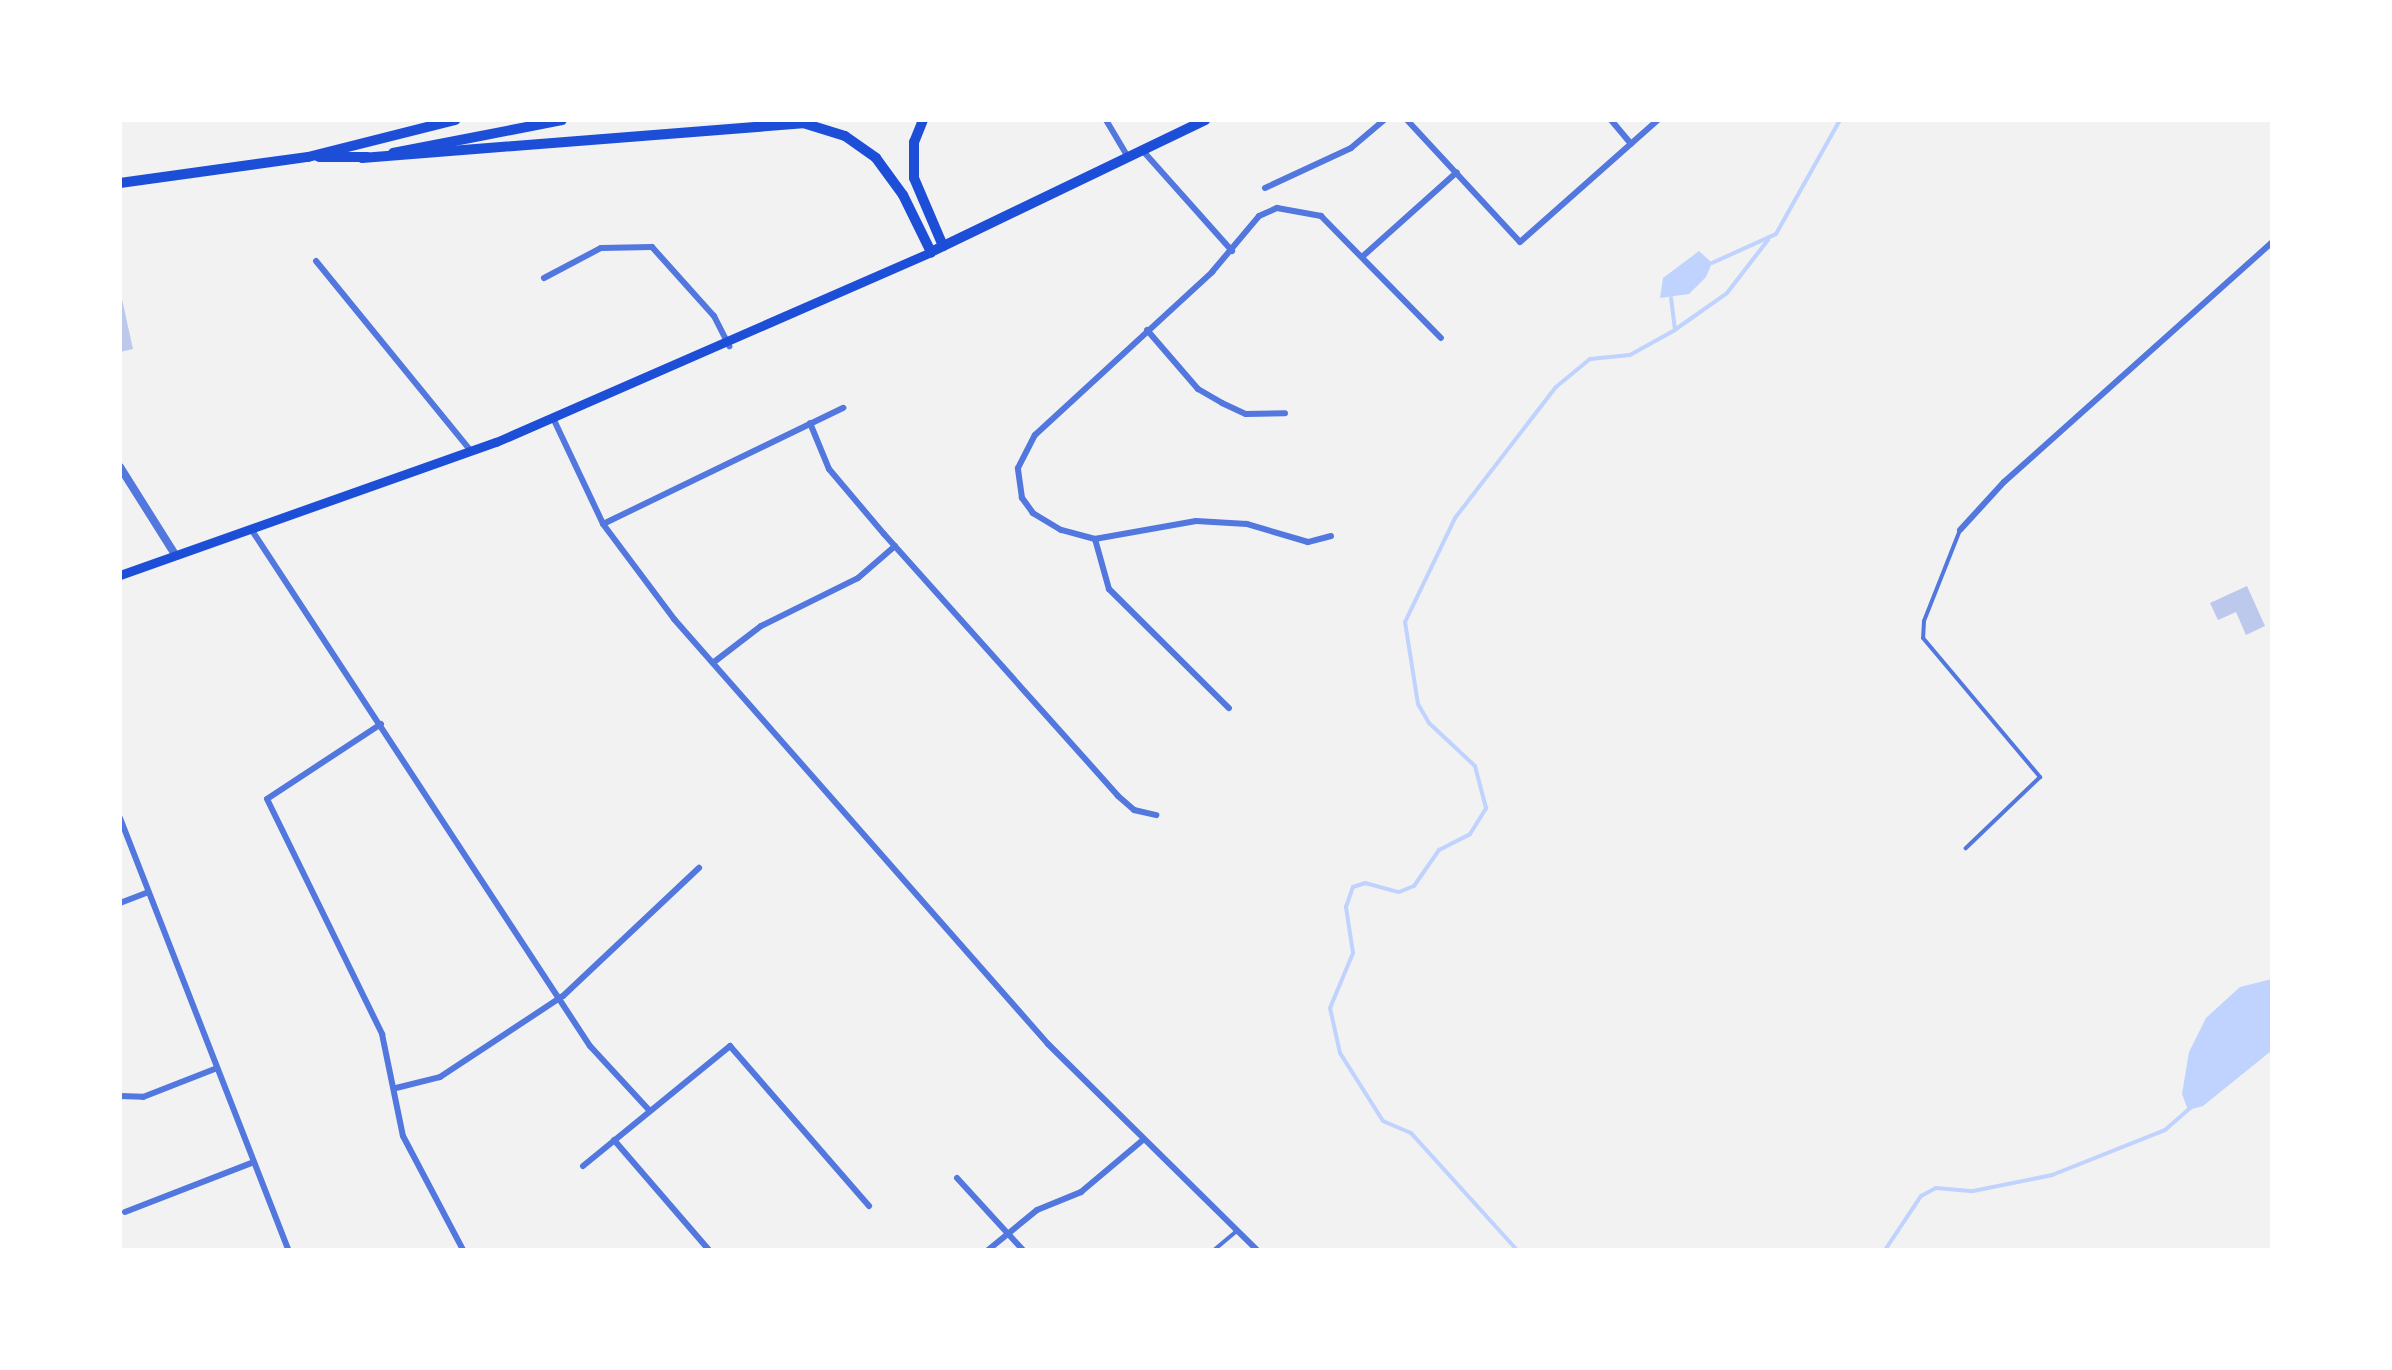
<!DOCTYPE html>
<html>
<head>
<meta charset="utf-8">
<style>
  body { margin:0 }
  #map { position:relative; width:2392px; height:1370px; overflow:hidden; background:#f2f2f2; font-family:"Noto Serif",serif }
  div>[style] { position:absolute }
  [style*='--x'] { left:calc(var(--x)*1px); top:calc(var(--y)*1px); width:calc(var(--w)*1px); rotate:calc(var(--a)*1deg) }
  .water>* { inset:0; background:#bfd3fe }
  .stream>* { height:4px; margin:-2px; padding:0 2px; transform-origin:2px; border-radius:2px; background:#bfd3fe }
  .building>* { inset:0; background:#bdc9ec }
  .service>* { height:4px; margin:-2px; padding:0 2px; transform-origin:2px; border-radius:2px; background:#5277de }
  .minor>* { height:6px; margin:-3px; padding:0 3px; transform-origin:3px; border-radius:3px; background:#5277de }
  .tertiary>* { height:8px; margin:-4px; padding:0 4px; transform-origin:4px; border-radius:4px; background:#5277de }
  .secondary>* { height:9px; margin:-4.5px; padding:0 4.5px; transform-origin:4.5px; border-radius:4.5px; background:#1d4ed8 }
  .primary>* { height:10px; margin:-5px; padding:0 5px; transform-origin:5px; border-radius:5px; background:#1d4ed8 }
  .trunk>* { height:10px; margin:-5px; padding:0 5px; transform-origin:5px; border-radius:5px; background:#1d4ed8 }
  span { translate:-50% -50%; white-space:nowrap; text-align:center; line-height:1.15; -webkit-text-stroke:10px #fff; paint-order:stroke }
  .frame { position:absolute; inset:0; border:122px solid #fff; pointer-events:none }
</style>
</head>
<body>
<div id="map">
  <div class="water">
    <div style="clip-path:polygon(1699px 251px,1712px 263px,1706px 277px,1689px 294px,1660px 298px,1663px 278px)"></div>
    <div style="clip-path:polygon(2272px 979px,2271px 1051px,2203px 1106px,2188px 1110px,2182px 1094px,2189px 1052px,2206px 1018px,2240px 987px)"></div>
  </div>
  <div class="stream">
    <div style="--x:1712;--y:263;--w:70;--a:-24.4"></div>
    <div style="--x:1776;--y:234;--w:131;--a:-60.7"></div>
    <div style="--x:1676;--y:329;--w:62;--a:-35.2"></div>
    <div style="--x:1727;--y:293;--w:67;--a:-52.3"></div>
    <div style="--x:1517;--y:1250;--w:158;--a:-132.2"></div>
    <div style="--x:1411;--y:1133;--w:30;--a:-157"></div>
    <div style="--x:1383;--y:1121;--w:80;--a:-122.3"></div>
    <div style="--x:1340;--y:1053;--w:46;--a:-102.5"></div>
    <div style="--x:1330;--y:1008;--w:60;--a:-67.3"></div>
    <div style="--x:1353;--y:953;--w:47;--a:-98.7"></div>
    <div style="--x:1346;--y:907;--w:21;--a:-71"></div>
    <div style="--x:1353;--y:887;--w:13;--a:-18"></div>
    <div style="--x:1365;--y:883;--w:35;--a:15"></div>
    <div style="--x:1399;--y:892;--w:16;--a:-22"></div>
    <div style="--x:1414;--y:886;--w:44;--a:-55.2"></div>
    <div style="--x:1439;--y:850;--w:35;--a:-27"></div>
    <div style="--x:1470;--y:834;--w:31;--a:-58"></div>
    <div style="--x:1486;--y:808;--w:43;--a:-104.7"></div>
    <div style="--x:1475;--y:766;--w:63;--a:-136.9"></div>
    <div style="--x:1429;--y:723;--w:22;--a:-120"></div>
    <div style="--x:1418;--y:704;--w:83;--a:-99"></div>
    <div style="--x:1405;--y:622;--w:115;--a:-64.3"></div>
    <div style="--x:1455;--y:518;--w:165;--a:-52.4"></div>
    <div style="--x:1556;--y:387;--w:44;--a:-39.5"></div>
    <div style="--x:1590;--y:359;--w:40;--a:-5.7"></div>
    <div style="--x:1630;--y:355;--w:51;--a:-29.1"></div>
    <div style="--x:1675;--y:330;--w:32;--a:-97"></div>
    <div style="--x:1885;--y:1250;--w:65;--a:-56.3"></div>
    <div style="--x:1921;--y:1196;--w:17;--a:-28"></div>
    <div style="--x:1936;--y:1188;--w:37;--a:5"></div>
    <div style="--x:1973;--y:1191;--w:81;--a:-11.4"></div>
    <div style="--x:2052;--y:1175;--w:122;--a:-21.7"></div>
    <div style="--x:2165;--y:1130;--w:35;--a:-41"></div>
  </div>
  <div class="building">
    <div style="clip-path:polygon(120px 290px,133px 349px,120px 352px)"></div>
    <div style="clip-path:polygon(2247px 586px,2265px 626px,2246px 635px,2236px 612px,2218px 620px,2210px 603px)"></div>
  </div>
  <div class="service">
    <div style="--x:1960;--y:530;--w:98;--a:111.6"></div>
    <div style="--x:1924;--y:621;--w:17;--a:93"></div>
    <div style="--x:1923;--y:638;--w:182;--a:49.9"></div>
    <div style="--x:2040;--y:777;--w:103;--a:136.2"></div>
    <div style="--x:1214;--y:1250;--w:30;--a:-40"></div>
  </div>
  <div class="minor">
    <div style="--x:1106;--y:120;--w:43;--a:59.3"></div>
    <div style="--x:1407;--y:120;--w:166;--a:47.2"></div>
    <div style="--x:1520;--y:242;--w:184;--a:-41.5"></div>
    <div style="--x:1611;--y:120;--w:31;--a:50"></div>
    <div style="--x:1143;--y:151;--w:134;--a:48.3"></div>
    <div style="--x:1265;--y:188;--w:95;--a:-24.9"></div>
    <div style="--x:1351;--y:148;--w:43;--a:-40.3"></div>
    <div style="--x:1362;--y:257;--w:127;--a:-41.8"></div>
    <div style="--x:316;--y:261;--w:245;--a:50.8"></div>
    <div style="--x:544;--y:278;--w:64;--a:-27.8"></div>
    <div style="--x:601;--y:248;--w:51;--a:-1.1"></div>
    <div style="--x:652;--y:247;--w:93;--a:48.1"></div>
    <div style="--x:714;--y:316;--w:34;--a:63"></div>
    <div style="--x:1147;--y:330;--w:78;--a:49.2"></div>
    <div style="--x:1198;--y:389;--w:28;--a:30"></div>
    <div style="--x:1222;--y:403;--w:26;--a:25"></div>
    <div style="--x:1246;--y:414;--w:39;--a:-1"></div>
    <div style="--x:553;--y:418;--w:117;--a:64.7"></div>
    <div style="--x:603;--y:524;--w:119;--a:53.2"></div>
    <div style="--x:674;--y:619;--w:566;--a:48.65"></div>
    <div style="--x:1048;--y:1044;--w:293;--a:44.6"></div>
    <div style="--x:810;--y:423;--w:50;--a:67.6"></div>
    <div style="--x:829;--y:469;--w:85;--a:49.8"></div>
    <div style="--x:884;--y:534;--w:351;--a:48.2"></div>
    <div style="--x:1118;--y:796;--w:21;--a:41"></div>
    <div style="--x:1134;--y:810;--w:23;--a:13"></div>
    <div style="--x:603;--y:524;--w:267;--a:-25.8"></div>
    <div style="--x:251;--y:529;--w:618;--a:56.75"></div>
    <div style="--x:590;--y:1046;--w:87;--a:47.3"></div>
    <div style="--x:1960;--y:530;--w:65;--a:-47.5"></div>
    <div style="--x:2004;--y:482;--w:360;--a:-41.8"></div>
    <div style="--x:1331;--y:536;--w:24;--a:165"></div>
    <div style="--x:1308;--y:542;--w:64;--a:-163.6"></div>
    <div style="--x:1247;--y:524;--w:51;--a:-176.6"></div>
    <div style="--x:1196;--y:521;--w:103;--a:169.9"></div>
    <div style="--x:1095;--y:539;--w:35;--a:-165"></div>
    <div style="--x:1061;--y:530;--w:33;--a:-149"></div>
    <div style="--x:1033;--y:513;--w:19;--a:-126"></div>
    <div style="--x:1022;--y:498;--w:30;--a:-98"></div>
    <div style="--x:1018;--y:468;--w:37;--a:-63"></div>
    <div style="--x:1035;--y:435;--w:241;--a:-42.6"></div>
    <div style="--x:1212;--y:272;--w:73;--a:-50"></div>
    <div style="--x:1259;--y:216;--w:20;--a:-24"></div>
    <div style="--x:1277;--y:208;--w:45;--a:10.3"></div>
    <div style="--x:1321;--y:216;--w:171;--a:45.5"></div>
    <div style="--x:1095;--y:539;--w:52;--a:74.4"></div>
    <div style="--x:1109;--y:589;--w:169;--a:44.8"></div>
    <div style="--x:714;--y:662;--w:59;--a:-37.5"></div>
    <div style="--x:761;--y:626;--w:108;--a:-26.3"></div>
    <div style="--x:858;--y:578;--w:49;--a:-40.9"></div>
    <div style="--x:381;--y:724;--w:136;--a:146.7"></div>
    <div style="--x:267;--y:799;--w:262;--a:63.9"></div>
    <div style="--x:382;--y:1034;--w:104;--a:78.4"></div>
    <div style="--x:403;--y:1136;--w:129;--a:62.2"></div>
    <div style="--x:120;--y:818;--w:464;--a:68.7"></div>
    <div style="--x:120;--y:903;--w:30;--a:-21"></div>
    <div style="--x:396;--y:1088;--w:45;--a:-14"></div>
    <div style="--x:440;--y:1077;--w:147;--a:-33.4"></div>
    <div style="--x:563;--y:996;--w:187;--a:-43.3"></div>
    <div style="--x:120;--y:1096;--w:23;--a:2"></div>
    <div style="--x:143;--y:1097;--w:79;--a:-21.4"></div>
    <div style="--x:614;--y:1140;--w:145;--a:49.2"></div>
    <div style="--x:583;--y:1166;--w:190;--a:-39.2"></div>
    <div style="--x:730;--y:1046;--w:212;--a:49"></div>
    <div style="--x:957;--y:1178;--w:98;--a:47.5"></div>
    <div style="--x:125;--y:1212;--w:138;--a:-21.2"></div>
    <div style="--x:988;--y:1250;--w:63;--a:-39.2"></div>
    <div style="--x:1037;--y:1210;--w:48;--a:-22.2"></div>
    <div style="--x:1081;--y:1192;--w:82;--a:-40.1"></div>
  </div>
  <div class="tertiary">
    <div style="--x:120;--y:467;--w:105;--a:57.8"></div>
  </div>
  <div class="secondary">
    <div style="--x:120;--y:575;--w:399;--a:-19.5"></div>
    <div style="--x:496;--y:442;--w:475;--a:-23.6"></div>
  </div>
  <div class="primary">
    <div style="--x:935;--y:250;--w:300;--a:-25.7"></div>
  </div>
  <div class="trunk">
    <div style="--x:923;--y:120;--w:24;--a:112"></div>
    <div style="--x:914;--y:142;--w:36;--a:90"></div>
    <div style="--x:914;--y:178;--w:74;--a:66.9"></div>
    <div style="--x:393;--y:153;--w:172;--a:-11"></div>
    <div style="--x:319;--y:157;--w:48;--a:0"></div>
    <div style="--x:362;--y:158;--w:442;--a:-4.5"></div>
    <div style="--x:803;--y:123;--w:44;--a:17.2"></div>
    <div style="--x:845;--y:136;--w:38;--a:35"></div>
    <div style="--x:876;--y:158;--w:46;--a:53.9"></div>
    <div style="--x:903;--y:195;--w:64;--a:63.8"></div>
    <div style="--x:120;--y:183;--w:190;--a:-7.9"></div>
    <div style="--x:308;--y:157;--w:152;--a:-14.1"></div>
  </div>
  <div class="frame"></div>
</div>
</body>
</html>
